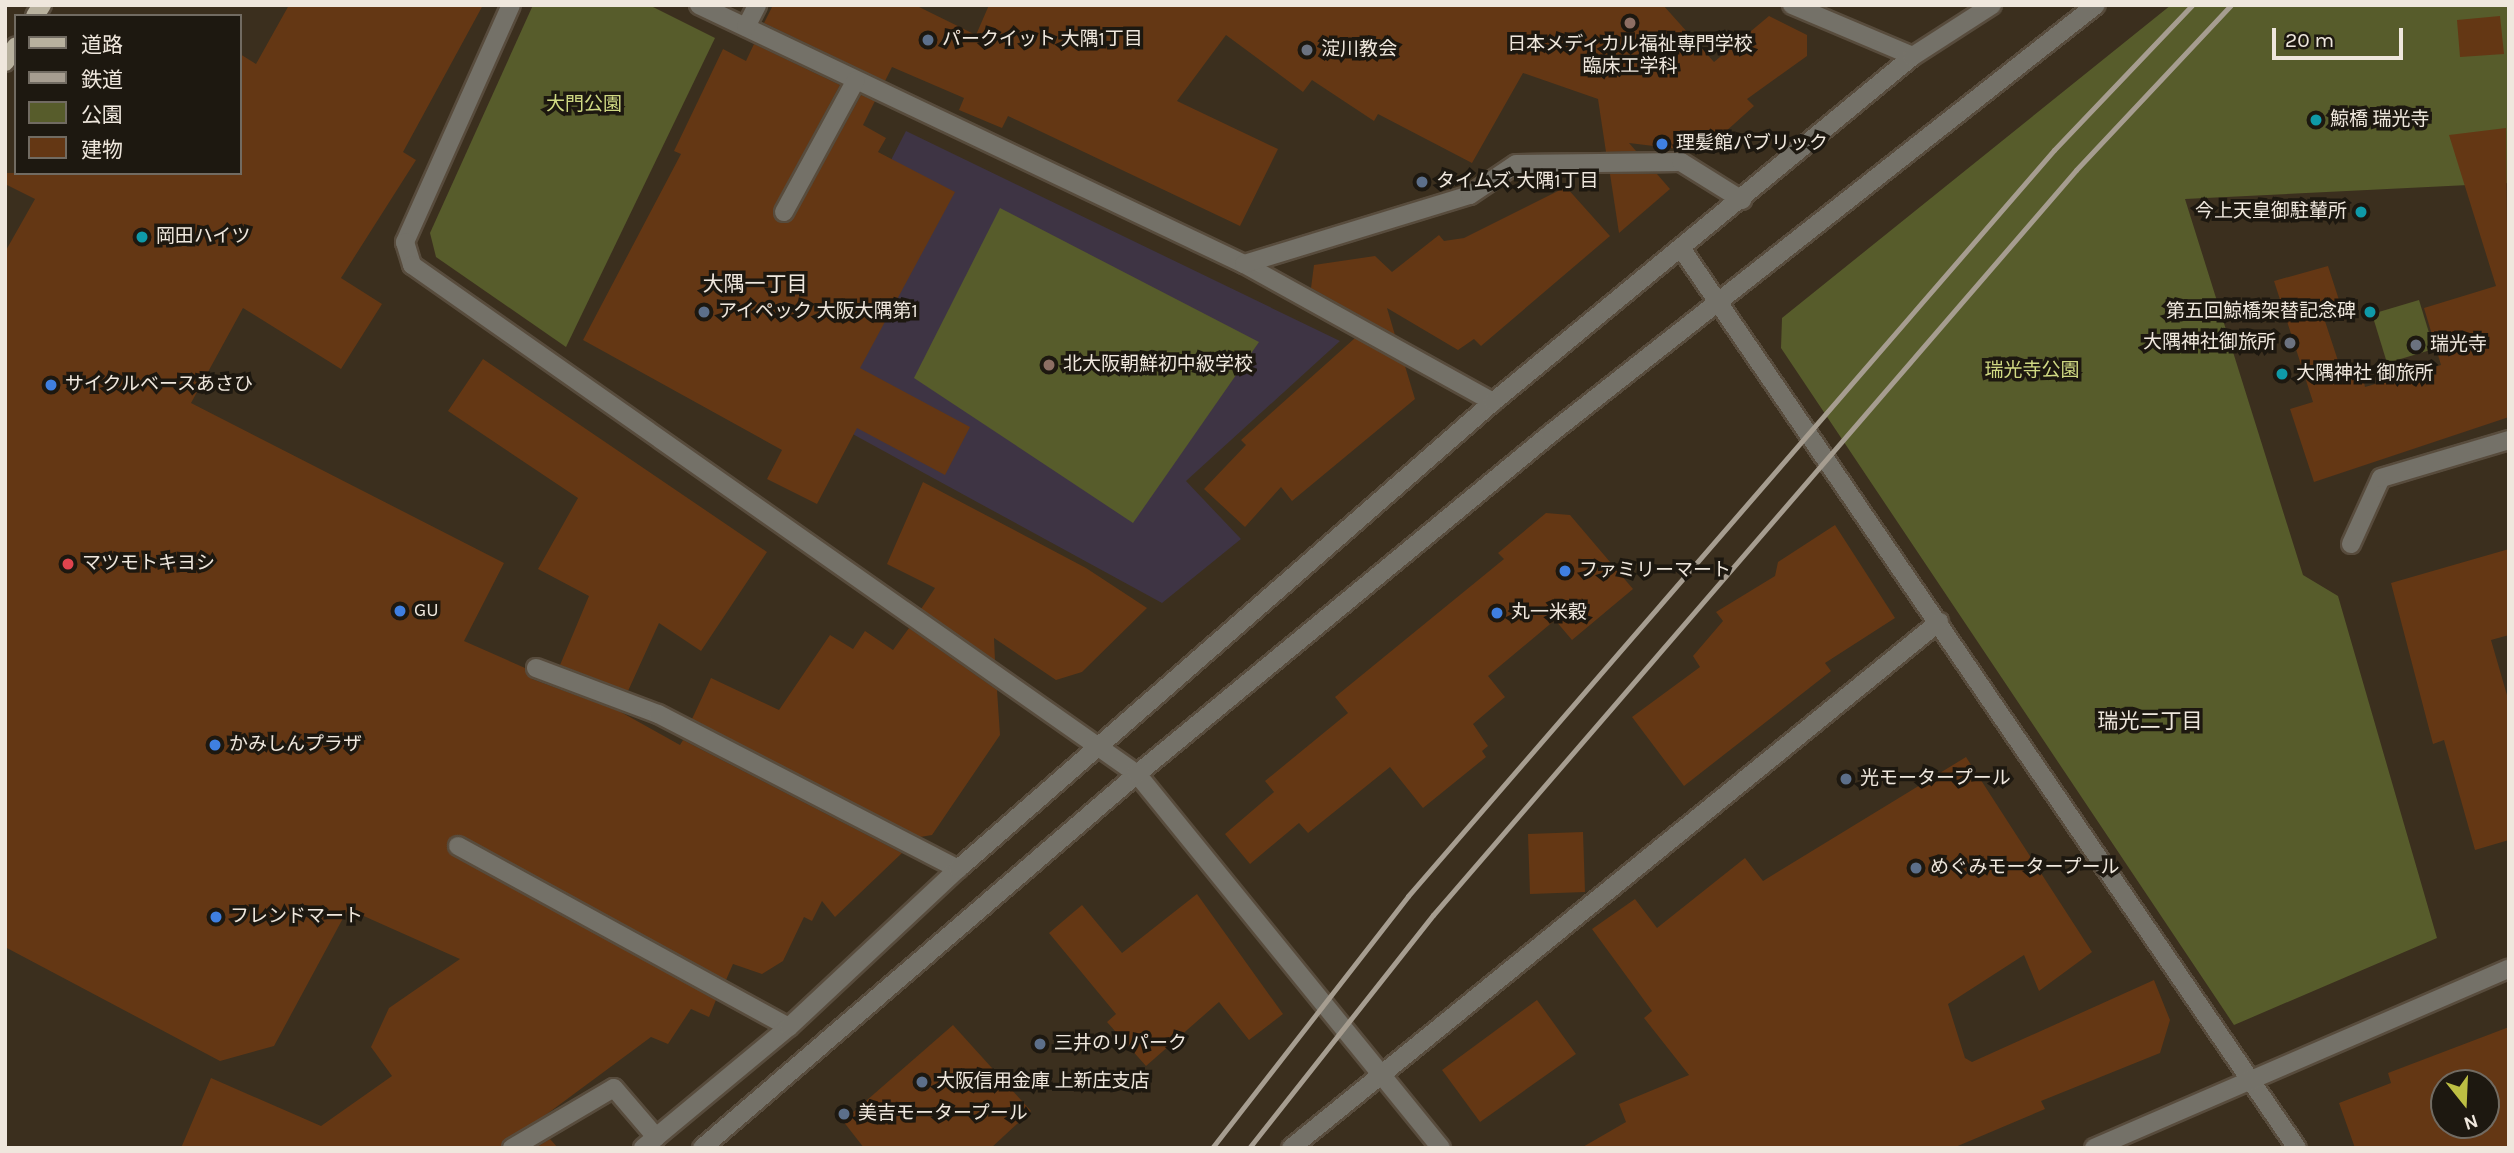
<!DOCTYPE html>
<html>
<head>
<meta charset="utf-8">
<style>
  body { margin:0 }
  #map { position:relative; width:2514px; height:1153px; overflow:hidden; background:#3b2f1e; font-family:Karla,"Noto Sans JP",sans-serif }
  div>[style] { position:absolute }
  [style*='--x'] { left:calc(var(--x)*1px); top:calc(var(--y)*1px); width:calc(var(--w)*1px); rotate:calc(var(--a)*1deg) }
  .education>* { inset:0; background:#3e3444 }
  .green>* { inset:0; background:#575c2b }
  .building>* { inset:0; background:#643714 }
  .roads { filter:drop-shadow(2px 0 #584c3d) drop-shadow(-2px 0 #584c3d) drop-shadow(0 2px #584c3d) drop-shadow(0 -2px #584c3d) }
  .minor>* { height:18px; margin:-9px; padding:0 9px; transform-origin:9px; border-radius:9px; background:#747168 }
  .major>* { height:18px; margin:-9px; padding:0 9px; transform-origin:9px; border-radius:9px; background:#b8b19e }
  .rail>* { height:5px; margin:-2.5px; padding:0 2.5px; transform-origin:2.5px; border-radius:2.5px; background:#a69d90 }
  .dots>* { width:19px; height:19px; translate:-50% -50%; box-sizing:border-box; border:4px solid #1d1810; border-radius:50% }
  span { translate:-50% -50%; white-space:nowrap; text-align:center; line-height:1.15; -webkit-text-stroke:7px #1d1810; paint-order:stroke }
  .poi-label { font-size:19px; color:#efe7dd }
  .left { translate:0 -50%; text-align:left }
  .right { translate:-100% -50%; text-align:right }
  .park-label { font-size:19px; color:#d0d983 }
  .neighbourhood-label { font-size:21px; color:#efe7dd }
  .frame { position:absolute; inset:0; border:7px solid #efe7dd; pointer-events:none }
  .legend { position:absolute; left:14px; top:14px; width:228px; height:161px; box-sizing:border-box; background:#1d1810; border:2px solid #716b62; margin:0; padding:9px 12px; list-style:none; font-size:21px; color:#efe7dd }
  .legend li { display:flex; align-items:center; gap:14px; height:35px }
  .legend b { width:35px; border:2px solid #716b62 }
  .north { position:absolute; left:2430px; top:1069px; width:70px; height:70px; box-sizing:border-box; background:#1d1810; border:2px solid #716b62; border-radius:50%; rotate:162deg; font-size:19px; font-weight:700; line-height:28px; text-align:center; color:#efe7dd }
  .north::after { content:''; display:block; margin:auto; width:24px; height:32px; background:#bdbf43; clip-path:polygon(50% 0,100% 100%,50% 72%,0 100%) }
  .scale { position:absolute; left:2272px; top:28px; width:131px; height:32px; box-sizing:border-box; border:4px solid #efe7dd; border-top:0; padding-left:9px; font-size:21px; line-height:24px; white-space:nowrap; color:#efe7dd; -webkit-text-stroke:5px #1d1810; paint-order:stroke }
</style>
</head>
<body>
<div id="map">
  <div class="education">
    <div style="clip-path:polygon(906px 131px,1340px 341px,1186px 481px,1241px 539px,1162px 603px,772px 390px)"></div>
  </div>
  <div class="green">
    <div style="clip-path:polygon(533px 5px,649px 5px,715px 38px,566px 347px,436px 257px,430px 233px)"></div>
    <div style="clip-path:polygon(2171px 5px,2509px 5px,2509px 183px,2185px 199px,2303px 575px,2338px 596px,2437px 938px,2234px 1025px,1781px 348px,1782px 318px)"></div>
    <div style="clip-path:polygon(1000px 208px,1259px 342px,1133px 523px,914px 378px)"></div>
    <div style="clip-path:polygon(2419px 300px,2434px 349px,2387px 363px,2372px 314px)"></div>
  </div>
  <div class="building">
    <div style="clip-path:polygon(289px 5px,483px 5px,403px 152px,416px 160px,341px 278px,382px 304px,341px 369px,243px 308px,191px 403px,504px 563px,464px 641px,525px 668px,532px 679px,619px 711px,680px 745px,683px 740px,902px 853px,835px 917px,822px 901px,812px 921px,804px 917px,783px 961px,762px 974px,733px 964px,726px 980px,463px 836px,452px 837px,447px 847px,453px 856px,716px 1000px,709px 1017px,691px 1009px,668px 1044px,651px 1037px,501px 1148px,181px 1148px,211px 1078px,321px 1126px,392px 1076px,371px 1047px,389px 1008px,460px 959px,348px 909px,274px 1046px,220px 1061px,5px 947px,5px 252px,35px 199px,5px 184px,5px 173px,240px 173px,240px 54px,256px 64px)"></div>
    <div style="clip-path:polygon(773px 5px,915px 5px,976px 35px,989px 5px,1663px 5px,1714px 62px,1769px 16px,1807px 35px,1807px 56px,1747px 99px,1754px 106px,1703px 152px,1629px 143px,1636px 151px,1606px 152px,1598px 99px,1523px 73px,1472px 163px,1378px 114px,1374px 121px,1312px 80px,1303px 92px,1226px 35px,1177px 101px,1278px 149px,1240px 226px,1008px 116px,1002px 128px,959px 110px,964px 98px,892px 67px,885px 81px,764px 23px)"></div>
    <div style="clip-path:polygon(2500px 16px,2504px 54px,2460px 57px,2457px 20px)"></div>
    <div style="clip-path:polygon(754px 44px,840px 85px,774px 207px,778px 222px,794px 217px,861px 95px,875px 101px,863px 125px,886px 138px,878px 152px,955px 192px,860px 368px,970px 427px,945px 475px,857px 428px,817px 504px,767px 479px,782px 450px,583px 340px,681px 154px,674px 151px,723px 49px,746px 61px)"></div>
    <div style="clip-path:polygon(2506px 128px,2509px 417px,2314px 482px,2290px 409px,2313px 402px,2274px 281px,2328px 266px,2340px 303px,2321px 309px,2344px 379px,2362px 373px,2365px 387px,2441px 365px,2424px 308px,2496px 286px,2449px 135px)"></div>
    <div style="clip-path:polygon(1610px 174px,1657px 174px,1670px 189px,1619px 233px)"></div>
    <div style="clip-path:polygon(1566px 187px,1610px 236px,1481px 346px,1474px 339px,1458px 350px,1387px 308px,1395px 335px,1311px 288px,1314px 265px,1375px 256px,1392px 272px,1439px 235px,1444px 241px,1464px 238px)"></div>
    <div style="clip-path:polygon(1355px 338px,1405px 366px,1415px 399px,1292px 501px,1281px 487px,1245px 527px,1204px 489px,1246px 445px,1241px 440px)"></div>
    <div style="clip-path:polygon(483px 359px,767px 552px,701px 651px,659px 623px,628px 691px,560px 665px,589px 596px,538px 569px,578px 498px,448px 411px)"></div>
    <div style="clip-path:polygon(923px 482px,1086px 568px,1147px 608px,1082px 672px,1056px 680px,994px 638px,995px 661px,921px 609px,935px 588px,887px 564px)"></div>
    <div style="clip-path:polygon(1546px 513px,1570px 515px,1633px 589px,1572px 640px,1555px 620px,1488px 676px,1505px 697px,1473px 724px,1488px 746px,1482px 751px,1486px 757px,1423px 808px,1390px 767px,1308px 833px,1299px 823px,1250px 864px,1225px 834px,1274px 792px,1265px 781px,1348px 713px,1335px 697px,1504px 559px,1498px 553px)"></div>
    <div style="clip-path:polygon(1835px 525px,1895px 618px,1825px 663px,1831px 671px,1684px 786px,1632px 717px,1700px 667px,1693px 656px,1723px 621px,1716px 612px,1775px 576px,1778px 562px)"></div>
    <div style="clip-path:polygon(2509px 549px,2509px 635px,2491px 640px,2509px 702px,2509px 840px,2475px 850px,2444px 740px,2433px 744px,2391px 583px)"></div>
    <div style="clip-path:polygon(909px 628px,997px 690px,1000px 735px,932px 835px,920px 837px,692px 719px,711px 678px,779px 710px,830px 635px,853px 649px,865px 631px,893px 650px)"></div>
    <div style="clip-path:polygon(1966px 757px,2092px 952px,2039px 991px,2024px 955px,1948px 1004px,1965px 1058px,1972px 1062px,2154px 980px,2170px 1020px,2160px 1053px,2041px 1101px,2045px 1109px,1953px 1148px,1581px 1148px,1626px 1122px,1619px 1104px,1689px 1075px,1644px 1018px,1652px 1011px,1592px 929px,1635px 899px,1657px 928px,1745px 858px,1763px 881px)"></div>
    <div style="clip-path:polygon(1583px 832px,1585px 892px,1530px 894px,1528px 834px)"></div>
    <div style="clip-path:polygon(1197px 894px,1283px 1014px,1249px 1040px,1219px 1002px,1146px 1066px,1107px 1022px,1116px 1014px,1049px 933px,1082px 905px,1122px 953px)"></div>
    <div style="clip-path:polygon(1537px 1000px,1576px 1054px,1480px 1122px,1442px 1070px)"></div>
    <div style="clip-path:polygon(953px 1025px,1031px 1111px,991px 1148px,864px 1148px,843px 1121px)"></div>
    <div style="clip-path:polygon(evenodd,2509px 1027px,2509px 1148px,2355px 1148px,2339px 1103px,2391px 1083px,2388px 1073px,2509px 1027px,2444px 1083px,2486px 1083px,2486px 1125px,2444px 1125px,2444px 1083px)"></div>
    <div style="clip-path:polygon(550px 1139px,558px 1148px,535px 1148px)"></div>
  </div>
  <div class="roads">
    <div class="minor">
      <div style="--x:511;--y:5;--w:260;--a:114.1"></div>
      <div style="--x:405;--y:242;--w:24;--a:73"></div>
      <div style="--x:412;--y:265;--w:886;--a:35.07"></div>
      <div style="--x:1137;--y:774;--w:482;--a:50.9"></div>
      <div style="--x:699;--y:5;--w:603;--a:25.42"></div>
      <div style="--x:1244;--y:264;--w:285;--a:29"></div>
      <div style="--x:1792;--y:5;--w:131;--a:22.9"></div>
      <div style="--x:746;--y:27;--w:25;--a:-63"></div>
      <div style="--x:784;--y:212;--w:150;--a:-61.4"></div>
      <div style="--x:1683;--y:251;--w:1087;--a:55.61"></div>
      <div style="--x:1244;--y:264;--w:236;--a:-17"></div>
      <div style="--x:1470;--y:195;--w:55;--a:-34"></div>
      <div style="--x:1516;--y:164;--w:165;--a:-0.7"></div>
      <div style="--x:1681;--y:162;--w:72;--a:31.9"></div>
      <div style="--x:2351;--y:544;--w:72;--a:-65.6"></div>
      <div style="--x:2381;--y:478;--w:134;--a:-16.5"></div>
      <div style="--x:536;--y:668;--w:130;--a:20.7"></div>
      <div style="--x:658;--y:714;--w:338;--a:27.3"></div>
      <div style="--x:458;--y:846;--w:377;--a:28.7"></div>
      <div style="--x:512;--y:1148;--w:118;--a:-30.5"></div>
      <div style="--x:614;--y:1088;--w:65;--a:49.4"></div>
      <div style="--x:643;--y:1148;--w:190;--a:-39.7"></div>
      <div style="--x:789;--y:1027;--w:231;--a:-43.1"></div>
      <div style="--x:958;--y:869;--w:710;--a:-41.12"></div>
      <div style="--x:1493;--y:402;--w:544;--a:-39.48"></div>
      <div style="--x:1913;--y:56;--w:94;--a:-32.8"></div>
      <div style="--x:702;--y:1148;--w:574;--a:-40.69"></div>
      <div style="--x:1137;--y:774;--w:535;--a:-39.46"></div>
      <div style="--x:1550;--y:434;--w:694;--a:-38.16"></div>
      <div style="--x:1291;--y:1148;--w:835;--a:-39.07"></div>
      <div style="--x:2094;--y:1148;--w:452;--a:-23.4"></div>
    </div>
    <div class="major">
      <div style="--x:35;--y:16;--w:13;--a:-58"></div>
      <div style="--x:5;--y:62;--w:19;--a:-55"></div>
    </div>
  </div>
  <div class="rail">
    <div style="--x:1212;--y:1148;--w:319;--a:-52.1"></div>
    <div style="--x:1408;--y:896;--w:987;--a:-49.11"></div>
    <div style="--x:2054;--y:150;--w:200;--a:-46.4"></div>
    <div style="--x:1249;--y:1148;--w:297;--a:-51.7"></div>
    <div style="--x:1433;--y:915;--w:984;--a:-49.2"></div>
    <div style="--x:2076;--y:170;--w:226;--a:-46.8"></div>
  </div>
  <div class="dots">
    <div style="left:1630px;top:23px;background:#8d6e63"></div>
    <div style="left:928px;top:40px;background:#5c6f8a"></div>
    <div style="left:1307px;top:50px;background:#6b7280"></div>
    <div style="left:2316px;top:120px;background:#0f9aa8"></div>
    <div style="left:1662px;top:144px;background:#3f7fe0"></div>
    <div style="left:1422px;top:182px;background:#5c6f8a"></div>
    <div style="left:2361px;top:212px;background:#0f9aa8"></div>
    <div style="left:142px;top:237px;background:#0f9aa8"></div>
    <div style="left:704px;top:312px;background:#5c6f8a"></div>
    <div style="left:2370px;top:312px;background:#0f9aa8"></div>
    <div style="left:2290px;top:343px;background:#6b7280"></div>
    <div style="left:2416px;top:345px;background:#6b7280"></div>
    <div style="left:1049px;top:365px;background:#8d6e63"></div>
    <div style="left:2282px;top:374px;background:#0f9aa8"></div>
    <div style="left:51px;top:385px;background:#3f7fe0"></div>
    <div style="left:68px;top:564px;background:#e0444e"></div>
    <div style="left:1565px;top:571px;background:#3f7fe0"></div>
    <div style="left:400px;top:611px;background:#3f7fe0"></div>
    <div style="left:1497px;top:613px;background:#3f7fe0"></div>
    <div style="left:215px;top:745px;background:#3f7fe0"></div>
    <div style="left:1846px;top:779px;background:#5c6f8a"></div>
    <div style="left:1916px;top:868px;background:#5c6f8a"></div>
    <div style="left:216px;top:917px;background:#3f7fe0"></div>
    <div style="left:1040px;top:1044px;background:#5c6f8a"></div>
    <div style="left:922px;top:1082px;background:#5c6f8a"></div>
    <div style="left:844px;top:1114px;background:#5c6f8a"></div>
  </div>
  <div class="poi-label">
    <span class="left" style="left:942px;top:40px">パークイット 大隅1丁目</span>
    <span style="left:1630px;top:56px">日本メディカル福祉専門学校<br>臨床工学科</span>
    <span class="left" style="left:1321px;top:50px">淀川教会</span>
    <span class="left" style="left:2330px;top:120px">鯨橋 瑞光寺</span>
    <span class="left" style="left:1676px;top:144px">理髪館パブリック</span>
    <span class="left" style="left:1436px;top:182px">タイムズ 大隅1丁目</span>
    <span class="right" style="left:2347px;top:212px">今上天皇御駐輦所</span>
    <span class="left" style="left:156px;top:237px">岡田ハイツ</span>
    <span class="left" style="left:718px;top:312px">アイペック 大阪大隅第1</span>
    <span class="right" style="left:2356px;top:312px">第五回鯨橋架替記念碑</span>
    <span class="right" style="left:2276px;top:343px">大隅神社御旅所</span>
    <span class="left" style="left:2430px;top:345px">瑞光寺</span>
    <span class="left" style="left:1063px;top:365px">北大阪朝鮮初中級学校</span>
    <span class="left" style="left:2296px;top:374px">大隅神社 御旅所</span>
    <span class="left" style="left:65px;top:385px">サイクルベースあさひ</span>
    <span class="left" style="left:82px;top:564px">マツモトキヨシ</span>
    <span class="left" style="left:1579px;top:571px">ファミリーマート</span>
    <span class="left" style="left:414px;top:611px">GU</span>
    <span class="left" style="left:1511px;top:613px">丸一米穀</span>
    <span class="left" style="left:229px;top:745px">かみしんプラザ</span>
    <span class="left" style="left:1860px;top:779px">光モータープール</span>
    <span class="left" style="left:1930px;top:868px">めぐみモータープール</span>
    <span class="left" style="left:230px;top:917px">フレンドマート</span>
    <span class="left" style="left:1054px;top:1044px">三井のリパーク</span>
    <span class="left" style="left:936px;top:1082px">大阪信用金庫 上新庄支店</span>
    <span class="left" style="left:858px;top:1114px">美吉モータープール</span>
  </div>
  <div class="park-label">
    <span style="left:584px;top:105px">大門公園</span>
    <span style="left:2032px;top:371px">瑞光寺公園</span>
  </div>
  <div class="neighbourhood-label">
    <span style="left:755px;top:284px">大隅一丁目</span>
    <span style="left:2150px;top:721px">瑞光二丁目</span>
  </div>
  <div class="frame"></div>
  <ul class="legend">
  <li><b style="height:9px;background:#b8b19e"></b>道路</li>
  <li><b style="height:9px;background:#a69d90"></b>鉄道</li>
  <li><b style="height:19px;background:#575c2b"></b>公園</li>
  <li><b style="height:19px;background:#643714"></b>建物</li>
  </ul>
  <div class="north">N</div>
  <div class="scale">20 m</div>
</div>
</body>
</html>
